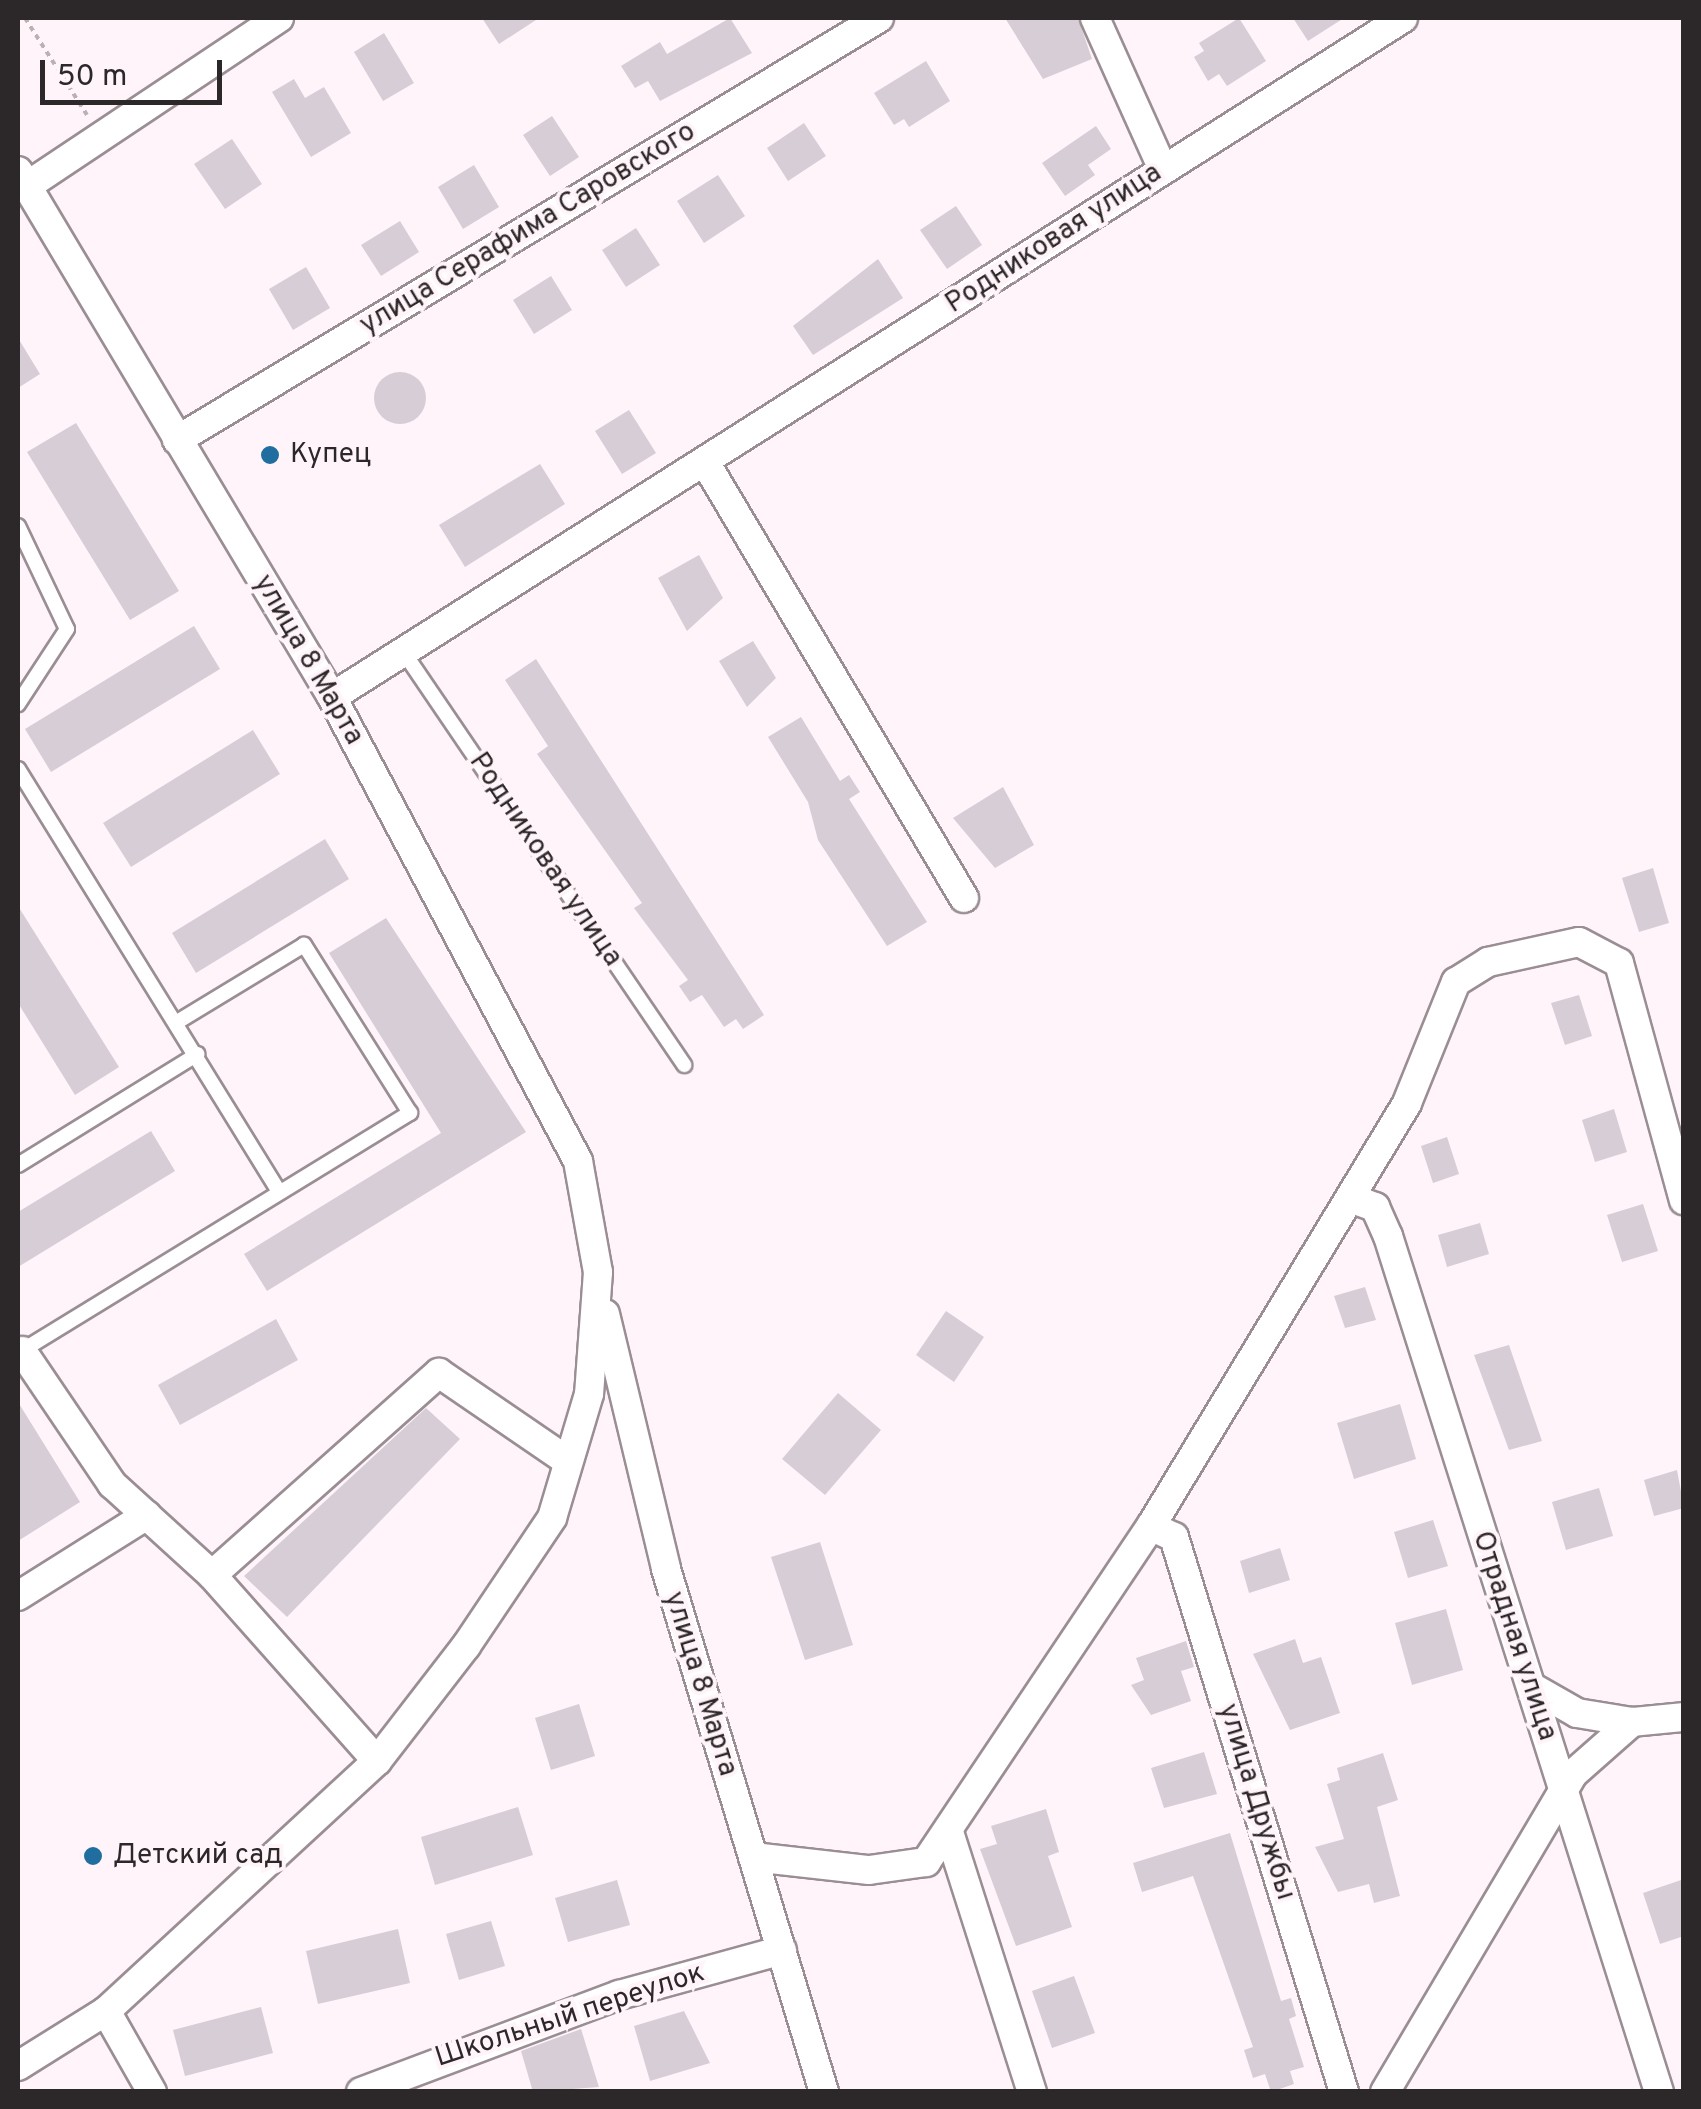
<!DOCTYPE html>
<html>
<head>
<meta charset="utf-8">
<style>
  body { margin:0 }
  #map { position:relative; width:1701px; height:2109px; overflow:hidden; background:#fff4f9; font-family:Overpass,sans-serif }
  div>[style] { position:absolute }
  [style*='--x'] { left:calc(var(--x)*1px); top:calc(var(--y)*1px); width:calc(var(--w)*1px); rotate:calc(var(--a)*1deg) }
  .building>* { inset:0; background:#d7cdd6 }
  .round { border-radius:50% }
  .path>* { height:4px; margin-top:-2px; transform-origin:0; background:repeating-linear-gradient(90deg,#bab1b5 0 5px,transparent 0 10px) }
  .roads { filter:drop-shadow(2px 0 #9a8e94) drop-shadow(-2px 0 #9a8e94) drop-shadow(0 2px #9a8e94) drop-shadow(0 -2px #9a8e94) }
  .service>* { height:14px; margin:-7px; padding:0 7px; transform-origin:7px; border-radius:7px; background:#fff }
  .minor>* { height:28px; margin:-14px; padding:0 14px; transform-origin:14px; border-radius:14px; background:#fff }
  .dots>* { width:28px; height:28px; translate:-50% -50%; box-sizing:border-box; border:5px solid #fff4f9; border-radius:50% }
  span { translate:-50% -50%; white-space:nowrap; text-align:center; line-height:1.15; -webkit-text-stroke:8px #fff4f9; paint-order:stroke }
  .street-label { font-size:28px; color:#2c2729 }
  .poi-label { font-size:28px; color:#2c2729 }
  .left { translate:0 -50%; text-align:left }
  .frame { position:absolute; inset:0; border:20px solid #2c2729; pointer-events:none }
  .scale { position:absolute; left:40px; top:60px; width:182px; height:45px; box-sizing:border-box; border:5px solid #2c2729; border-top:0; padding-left:12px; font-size:30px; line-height:35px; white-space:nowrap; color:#2c2729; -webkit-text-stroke:8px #fff4f9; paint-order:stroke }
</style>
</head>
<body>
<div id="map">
  <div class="building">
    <div style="clip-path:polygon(482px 18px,539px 18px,499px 44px)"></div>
    <div style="clip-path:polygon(730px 18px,752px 53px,660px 101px,648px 81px,635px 88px,621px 66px,660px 42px,667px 54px)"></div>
    <div style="clip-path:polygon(1005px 18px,1078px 18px,1092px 59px,1043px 79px)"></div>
    <div style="clip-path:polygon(1239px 18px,1266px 61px,1227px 86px,1219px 74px,1208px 81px,1194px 57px,1204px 51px,1199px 43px)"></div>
    <div style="clip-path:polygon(1293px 18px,1344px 18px,1308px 41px)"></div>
    <div style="clip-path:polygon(384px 33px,414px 83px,383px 101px,354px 52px)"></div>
    <div style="clip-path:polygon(926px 61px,950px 101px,909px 127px,904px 119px,894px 125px,874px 93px)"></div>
    <div style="clip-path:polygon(294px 79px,305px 98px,324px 87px,351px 133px,311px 157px,272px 92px)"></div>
    <div style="clip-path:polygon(552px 116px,579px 157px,550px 176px,523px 135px)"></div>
    <div style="clip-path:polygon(804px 123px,826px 156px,788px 181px,767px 148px)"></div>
    <div style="clip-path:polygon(1096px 126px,1111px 149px,1088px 165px,1095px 175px,1065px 196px,1042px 163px)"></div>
    <div style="clip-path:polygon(232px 139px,262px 184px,225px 209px,194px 164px)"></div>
    <div style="clip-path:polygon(474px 165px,499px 207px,463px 229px,438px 187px)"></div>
    <div style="clip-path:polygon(718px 175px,745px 216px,704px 243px,677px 201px)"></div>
    <div style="clip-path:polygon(956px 206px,982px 245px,947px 269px,920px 230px)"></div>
    <div style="clip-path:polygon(400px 221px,419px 252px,381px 276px,361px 245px)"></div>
    <div style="clip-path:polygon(636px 228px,660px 265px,626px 287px,602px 250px)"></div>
    <div style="clip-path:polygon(878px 259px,903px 298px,813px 355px,793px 326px)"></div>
    <div style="clip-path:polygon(306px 267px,330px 308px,293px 330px,269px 289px)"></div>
    <div style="clip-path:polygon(551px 276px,572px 310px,534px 334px,513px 300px)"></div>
    <div style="clip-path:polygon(18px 338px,40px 374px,18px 388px)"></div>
    <div class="round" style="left:374px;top:372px;width:52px;height:52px"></div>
    <div style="clip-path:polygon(629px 410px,656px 453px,622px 474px,595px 431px)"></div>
    <div style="clip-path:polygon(76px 423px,179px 591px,130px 620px,27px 452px)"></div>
    <div style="clip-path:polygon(540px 464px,565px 504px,465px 567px,439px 525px)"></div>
    <div style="clip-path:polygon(699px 555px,723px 598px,687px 631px,658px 578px)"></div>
    <div style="clip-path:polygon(194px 626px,220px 669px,51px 772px,25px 729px)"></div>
    <div style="clip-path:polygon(753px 641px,776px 678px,747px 707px,719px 661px)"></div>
    <div style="clip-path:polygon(536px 659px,764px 1015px,743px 1029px,736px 1019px,724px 1027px,702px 995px,690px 1002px,679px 986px,688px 980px,634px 908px,642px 903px,537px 754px,548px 746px,505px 680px)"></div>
    <div style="clip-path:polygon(801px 717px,840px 781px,849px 775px,860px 792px,849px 799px,927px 922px,887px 946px,818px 840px,808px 802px,768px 737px)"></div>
    <div style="clip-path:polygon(253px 730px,280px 774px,131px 867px,103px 823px)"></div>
    <div style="clip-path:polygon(1003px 787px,1034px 845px,995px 868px,953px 818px)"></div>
    <div style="clip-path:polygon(325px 839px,349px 879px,196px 973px,172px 933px)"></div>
    <div style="clip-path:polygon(1653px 868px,1669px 923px,1639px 932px,1622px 878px)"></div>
    <div style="clip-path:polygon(18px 906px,119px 1067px,75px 1095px,18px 1003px)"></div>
    <div style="clip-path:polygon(386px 918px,526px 1132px,267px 1291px,244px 1254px,441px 1133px,329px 953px)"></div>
    <div style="clip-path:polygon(1579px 995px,1592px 1036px,1565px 1045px,1551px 1003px)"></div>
    <div style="clip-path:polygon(1614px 1109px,1627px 1152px,1595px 1162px,1582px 1120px)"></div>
    <div style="clip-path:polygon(151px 1131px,175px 1171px,18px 1267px,18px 1212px)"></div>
    <div style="clip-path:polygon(1447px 1137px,1459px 1174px,1433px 1183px,1421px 1146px)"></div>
    <div style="clip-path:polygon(1643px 1204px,1658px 1251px,1622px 1262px,1607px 1215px)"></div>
    <div style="clip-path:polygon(1480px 1223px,1489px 1254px,1447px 1267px,1438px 1235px)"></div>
    <div style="clip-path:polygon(1365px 1287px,1376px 1320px,1345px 1328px,1334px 1296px)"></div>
    <div style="clip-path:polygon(946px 1311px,984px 1337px,954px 1382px,916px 1355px)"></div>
    <div style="clip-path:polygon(276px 1319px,298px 1360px,180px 1425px,158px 1385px)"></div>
    <div style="clip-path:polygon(1509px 1345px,1542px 1441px,1509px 1450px,1474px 1355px)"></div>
    <div style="clip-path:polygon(838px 1393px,881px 1430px,825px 1495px,782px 1459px)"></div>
    <div style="clip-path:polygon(18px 1402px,80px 1502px,18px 1541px)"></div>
    <div style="clip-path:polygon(1400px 1404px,1416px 1459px,1354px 1479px,1337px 1423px)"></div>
    <div style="clip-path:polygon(426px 1408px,460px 1439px,287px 1617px,244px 1576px)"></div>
    <div style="clip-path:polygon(1677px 1470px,1684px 1508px,1654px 1516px,1644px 1480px)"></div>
    <div style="clip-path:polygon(1599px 1488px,1613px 1536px,1566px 1550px,1552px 1502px)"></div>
    <div style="clip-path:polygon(1433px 1520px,1448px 1566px,1408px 1578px,1394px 1532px)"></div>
    <div style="clip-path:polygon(820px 1542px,853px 1645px,805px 1660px,771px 1557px)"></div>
    <div style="clip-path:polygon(1280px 1548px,1290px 1580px,1249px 1593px,1240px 1561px)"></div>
    <div style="clip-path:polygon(1446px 1609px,1463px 1670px,1412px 1685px,1395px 1623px)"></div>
    <div style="clip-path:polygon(1295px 1639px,1303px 1663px,1321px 1657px,1340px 1713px,1290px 1730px,1253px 1654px)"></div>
    <div style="clip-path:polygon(1186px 1641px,1194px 1667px,1181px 1671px,1191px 1701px,1151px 1715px,1131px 1685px,1144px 1680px,1136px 1658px)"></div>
    <div style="clip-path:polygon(579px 1704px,595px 1756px,551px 1770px,535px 1718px)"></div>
    <div style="clip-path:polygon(1204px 1752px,1217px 1794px,1164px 1808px,1151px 1768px)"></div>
    <div style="clip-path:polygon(1383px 1753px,1398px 1800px,1377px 1807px,1400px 1896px,1374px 1903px,1369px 1884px,1338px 1892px,1315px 1847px,1344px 1839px,1327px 1784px,1340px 1780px,1337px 1768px)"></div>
    <div style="clip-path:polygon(518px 1807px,533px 1855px,435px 1885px,421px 1837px)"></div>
    <div style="clip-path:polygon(1046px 1809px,1059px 1852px,1048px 1856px,1072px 1927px,1016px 1946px,980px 1849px,997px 1844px,991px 1826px)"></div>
    <div style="clip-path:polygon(1230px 1833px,1281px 2001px,1291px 1998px,1296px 2016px,1289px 2019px,1304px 2067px,1290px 2071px,1294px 2084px,1271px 2092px,1265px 2074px,1253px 2078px,1244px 2050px,1253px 2047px,1193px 1876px,1142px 1892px,1133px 1863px)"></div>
    <div style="clip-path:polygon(1684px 1879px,1684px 1936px,1660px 1944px,1643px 1893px)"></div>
    <div style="clip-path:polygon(617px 1880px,630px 1925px,568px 1942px,555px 1898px)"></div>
    <div style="clip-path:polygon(491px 1921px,505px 1966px,459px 1980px,446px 1934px)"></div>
    <div style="clip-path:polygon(398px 1929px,410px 1983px,318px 2004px,306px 1951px)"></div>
    <div style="clip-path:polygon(1074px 1976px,1095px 2033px,1052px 2048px,1032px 1991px)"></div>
    <div style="clip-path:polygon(261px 2007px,273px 2053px,185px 2076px,173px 2030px)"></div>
    <div style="clip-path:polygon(684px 2011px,710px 2063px,650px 2081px,634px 2026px)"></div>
    <div style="clip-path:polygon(581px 2029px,599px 2087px,533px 2092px,521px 2051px)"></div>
  </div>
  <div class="path">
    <div style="--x:25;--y:18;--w:115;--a:57.4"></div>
  </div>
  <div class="roads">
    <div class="service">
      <div style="--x:18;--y:526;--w:114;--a:64.6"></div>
      <div style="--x:67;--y:629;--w:90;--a:123.2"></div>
      <div style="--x:405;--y:654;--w:497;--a:55.8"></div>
      <div style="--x:18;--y:769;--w:496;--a:58.3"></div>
      <div style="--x:18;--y:1165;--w:211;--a:-31.7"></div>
      <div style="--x:18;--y:1353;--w:460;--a:-31.5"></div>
      <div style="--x:410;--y:1113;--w:199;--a:-122.2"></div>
      <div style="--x:304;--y:945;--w:146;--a:148.7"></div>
    </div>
    <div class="minor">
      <div style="--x:1095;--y:18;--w:166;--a:65.8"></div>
      <div style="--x:18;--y:171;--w:613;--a:59.16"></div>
      <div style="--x:332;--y:697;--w:525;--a:62.07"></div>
      <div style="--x:578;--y:1161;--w:113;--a:79.8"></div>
      <div style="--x:598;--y:1272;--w:122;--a:94.2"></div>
      <div style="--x:589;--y:1394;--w:129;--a:106.6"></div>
      <div style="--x:552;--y:1518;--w:154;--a:123.9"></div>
      <div style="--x:466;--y:1646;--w:145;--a:127.7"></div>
      <div style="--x:377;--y:1761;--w:369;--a:137.3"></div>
      <div style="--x:106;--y:2011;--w:104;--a:148"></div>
      <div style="--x:27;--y:186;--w:303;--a:-33.7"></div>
      <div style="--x:177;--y:440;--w:819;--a:-31.01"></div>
      <div style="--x:705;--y:462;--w:507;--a:59.29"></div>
      <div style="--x:332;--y:697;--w:1268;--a:-32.37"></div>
      <div style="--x:1350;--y:1198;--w:27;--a:20"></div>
      <div style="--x:1375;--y:1207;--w:32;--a:66"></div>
      <div style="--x:1388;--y:1236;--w:898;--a:72.43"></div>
      <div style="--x:605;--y:1314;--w:262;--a:76.5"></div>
      <div style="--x:666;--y:1569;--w:546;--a:73.19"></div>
      <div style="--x:22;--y:1351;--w:161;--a:55.9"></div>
      <div style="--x:112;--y:1484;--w:135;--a:42.3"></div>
      <div style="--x:1151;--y:1526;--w:25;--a:26"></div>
      <div style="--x:1174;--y:1537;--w:580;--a:72.97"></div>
      <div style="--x:18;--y:1596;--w:152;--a:-32.1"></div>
      <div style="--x:1535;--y:1689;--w:48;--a:29.7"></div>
      <div style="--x:1577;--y:1713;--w:56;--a:9.3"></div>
      <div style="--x:377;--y:1761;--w:249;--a:-131.6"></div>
      <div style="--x:212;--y:1575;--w:304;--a:-41.7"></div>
      <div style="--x:439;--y:1373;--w:154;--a:34.4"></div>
      <div style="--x:949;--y:1832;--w:273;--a:72.3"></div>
      <div style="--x:753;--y:1857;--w:117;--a:6.4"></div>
      <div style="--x:869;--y:1870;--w:58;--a:-8"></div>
      <div style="--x:926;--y:1862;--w:404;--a:-56.2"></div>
      <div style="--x:1151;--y:1526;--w:494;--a:-58.8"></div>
      <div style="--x:1407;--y:1103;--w:131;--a:-68"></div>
      <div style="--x:1456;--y:982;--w:38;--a:-32"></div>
      <div style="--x:1488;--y:962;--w:93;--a:-12.4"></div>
      <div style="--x:1579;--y:942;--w:45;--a:27.7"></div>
      <div style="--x:1619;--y:963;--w:246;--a:74.7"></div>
      <div style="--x:106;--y:2011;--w:93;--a:60.4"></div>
      <div style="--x:361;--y:2092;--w:276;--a:-20.6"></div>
      <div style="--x:619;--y:1995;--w:169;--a:-15.4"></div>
      <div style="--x:1385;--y:2092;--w:369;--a:-59.4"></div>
      <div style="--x:1573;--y:1774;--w:79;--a:-41.4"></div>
      <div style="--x:1632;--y:1722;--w:52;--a:-5.5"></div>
    </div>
  </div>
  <div class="dots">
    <div style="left:270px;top:455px;background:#206d9f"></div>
    <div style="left:93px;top:1856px;background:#206d9f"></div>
  </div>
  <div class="street-label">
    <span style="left:528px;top:229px;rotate:-31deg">улица Серафима Саровского</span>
    <span style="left:1054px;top:239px;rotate:-33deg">Родниковая улица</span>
    <span style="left:308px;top:660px;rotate:60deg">улица 8 Марта</span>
    <span style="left:545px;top:860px;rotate:56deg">Родниковая улица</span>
    <span style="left:1514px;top:1636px;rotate:72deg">Отрадная улица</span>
    <span style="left:700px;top:1684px;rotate:73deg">улица 8 Марта</span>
    <span style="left:1256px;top:1802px;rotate:73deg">улица Дружбы</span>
    <span style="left:570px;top:2016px;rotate:-18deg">Школьный переулок</span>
  </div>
  <div class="poi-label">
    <span class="left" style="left:290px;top:455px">Купец</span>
    <span class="left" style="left:113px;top:1856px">Детский сад</span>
  </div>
  <div class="frame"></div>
  <div class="scale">50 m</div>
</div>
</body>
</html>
